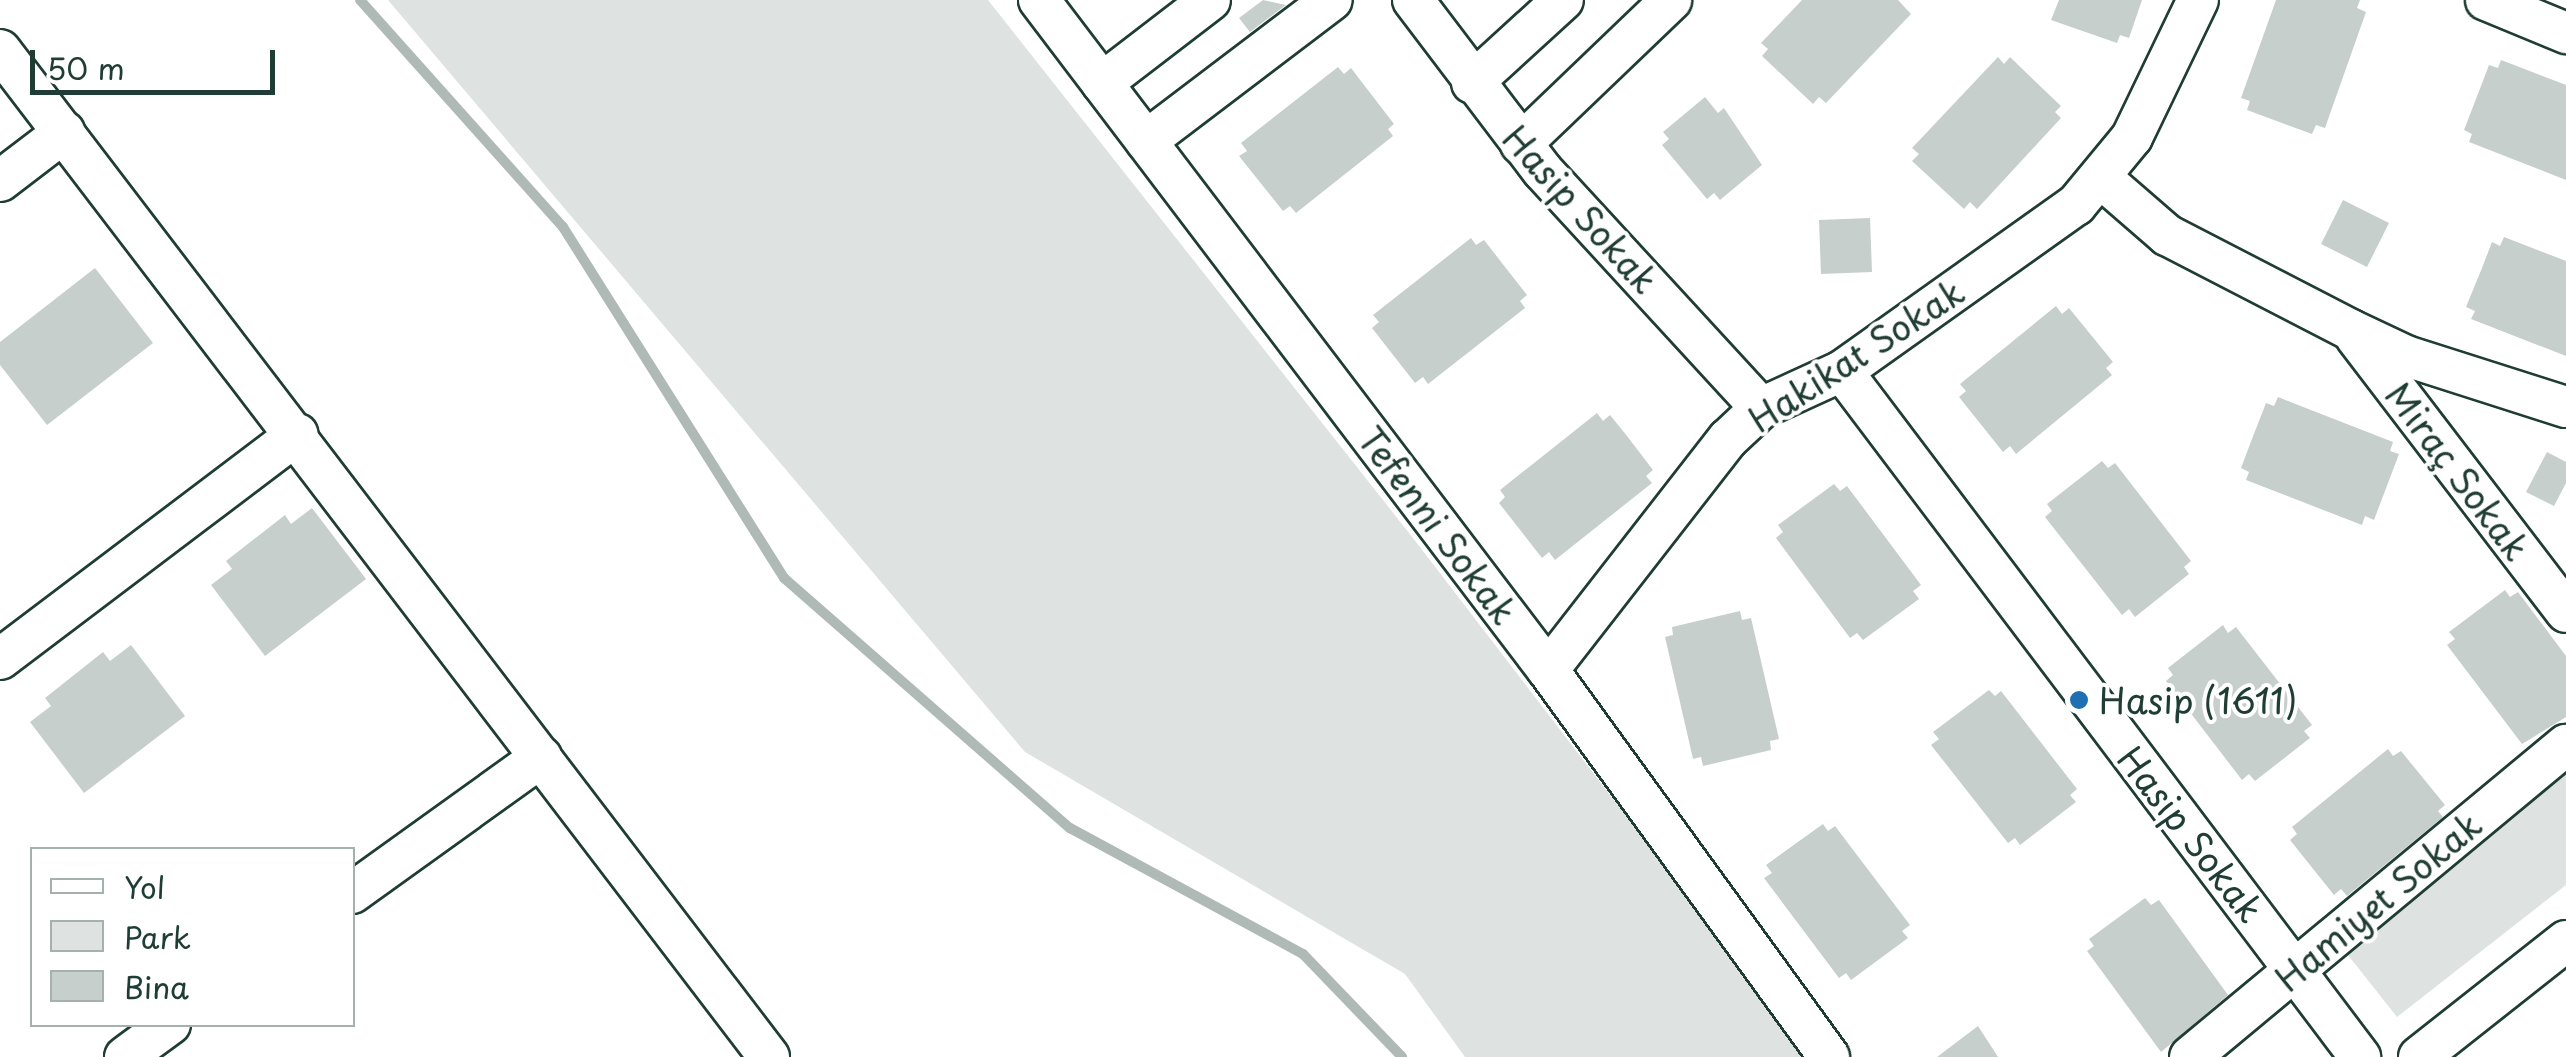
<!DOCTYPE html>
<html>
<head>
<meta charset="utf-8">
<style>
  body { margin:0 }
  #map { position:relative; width:2566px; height:1057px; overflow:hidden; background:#fff; font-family:"Playpen Sans",sans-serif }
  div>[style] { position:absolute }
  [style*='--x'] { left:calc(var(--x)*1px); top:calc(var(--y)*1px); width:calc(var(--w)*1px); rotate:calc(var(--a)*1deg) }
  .green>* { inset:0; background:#dee3e2 }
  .stream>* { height:10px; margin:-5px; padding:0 5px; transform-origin:5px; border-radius:5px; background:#afbab7 }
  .building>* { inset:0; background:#c7cfcc }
  .roads { filter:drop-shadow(2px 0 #1f3d34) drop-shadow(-2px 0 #1f3d34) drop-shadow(0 2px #1f3d34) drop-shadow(0 -2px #1f3d34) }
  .minor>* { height:40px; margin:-20px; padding:0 20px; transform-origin:20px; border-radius:20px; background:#fff }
  .dots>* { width:28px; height:28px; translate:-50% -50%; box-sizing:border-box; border:5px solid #fff; border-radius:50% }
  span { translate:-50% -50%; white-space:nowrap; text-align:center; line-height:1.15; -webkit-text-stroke:8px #fff; paint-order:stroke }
  .street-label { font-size:35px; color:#1f3d34 }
  .poi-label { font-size:35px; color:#1f3d34 }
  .left { translate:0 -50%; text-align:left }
  .legend { position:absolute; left:30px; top:847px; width:325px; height:180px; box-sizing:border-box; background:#fff; border:2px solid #a5b1ae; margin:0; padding:12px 18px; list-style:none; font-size:30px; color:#1f3d34 }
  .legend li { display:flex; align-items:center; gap:20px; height:50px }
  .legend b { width:50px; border:2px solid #a5b1ae }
  .scale { position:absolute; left:30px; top:50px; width:245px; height:45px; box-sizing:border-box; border:5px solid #1f3d34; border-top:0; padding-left:12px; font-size:30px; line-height:35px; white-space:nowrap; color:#1f3d34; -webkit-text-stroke:8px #fff; paint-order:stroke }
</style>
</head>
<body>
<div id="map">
  <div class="green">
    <div style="clip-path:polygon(388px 0,988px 0,1413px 538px,1811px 1057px,1465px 1057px,1405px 974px,1025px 752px)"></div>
    <div style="clip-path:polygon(2566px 769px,2566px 885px,2397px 1017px,2340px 945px)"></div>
  </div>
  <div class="stream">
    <div style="--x:360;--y:0;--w:305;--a:48.2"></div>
    <div style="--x:563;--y:227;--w:415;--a:57.8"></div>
    <div style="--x:784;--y:578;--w:380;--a:41.2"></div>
    <div style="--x:1070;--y:828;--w:265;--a:28.4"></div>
    <div style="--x:1303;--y:954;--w:143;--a:46.1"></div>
  </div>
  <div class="building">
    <div style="clip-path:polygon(1263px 0,1286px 5px,1250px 32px,1239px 18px)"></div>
    <div style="clip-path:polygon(1802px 0,1898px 0,1911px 14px,1826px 103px,1819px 97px,1813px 104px,1762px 56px,1768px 49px,1761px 43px)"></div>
    <div style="clip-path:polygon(2059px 0,2142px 0,2129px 38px,2120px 35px,2117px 43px,2051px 20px)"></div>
    <div style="clip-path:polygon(2276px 0,2360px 0,2357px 8px,2366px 12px,2325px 128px,2316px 125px,2312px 134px,2247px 110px,2250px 101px,2241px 98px)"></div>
    <div style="clip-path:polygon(1998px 57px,2004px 64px,2010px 57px,2041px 87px,2061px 106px,2055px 112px,2061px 118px,1977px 209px,1970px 202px,1964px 209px,1912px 161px,1919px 154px,1912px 148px)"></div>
    <div style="clip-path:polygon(2501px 60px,2566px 85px,2566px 180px,2469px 142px,2472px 134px,2464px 130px,2481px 86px,2489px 65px,2498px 68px)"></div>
    <div style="clip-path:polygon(1338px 67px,1344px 74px,1351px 68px,1394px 124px,1388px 129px,1393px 136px,1296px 213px,1290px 206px,1283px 211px,1239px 156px,1247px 151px,1241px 143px)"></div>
    <div style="clip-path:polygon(1705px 97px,1718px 113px,1724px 108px,1762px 165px,1720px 200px,1714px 193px,1707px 199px,1662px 145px,1669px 139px,1663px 132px)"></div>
    <div style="clip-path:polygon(2343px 200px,2389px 223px,2367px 267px,2321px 244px)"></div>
    <div style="clip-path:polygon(1870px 218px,1872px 272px,1821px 274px,1819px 220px)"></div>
    <div style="clip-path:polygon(2504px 237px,2566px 261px,2566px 356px,2471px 319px,2475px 311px,2466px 307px,2482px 268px,2492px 242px,2500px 246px)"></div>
    <div style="clip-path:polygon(1471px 238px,1476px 245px,1484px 240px,1527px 295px,1520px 301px,1525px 308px,1428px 384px,1423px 377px,1415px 383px,1372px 328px,1379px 322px,1373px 315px)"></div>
    <div style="clip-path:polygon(95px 268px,153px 343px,47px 425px,0 365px,0 342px)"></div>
    <div style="clip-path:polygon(2056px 306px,2062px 314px,2069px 308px,2113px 362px,2106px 368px,2112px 375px,2016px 454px,2010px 446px,2003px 452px,1959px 397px,1966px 391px,1960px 384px)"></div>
    <div style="clip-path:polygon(2278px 397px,2393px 442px,2390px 451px,2399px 454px,2374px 520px,2365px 516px,2362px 525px,2246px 480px,2249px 472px,2241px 468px,2252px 439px,2266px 403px,2274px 406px)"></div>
    <div style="clip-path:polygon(1597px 413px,1603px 421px,1610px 415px,1627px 436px,1653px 470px,1646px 476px,1652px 483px,1555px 560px,1549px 552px,1542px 558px,1499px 503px,1505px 497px,1500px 490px)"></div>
    <div style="clip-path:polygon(2547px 452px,2566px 462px,2566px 483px,2554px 506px,2526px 492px)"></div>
    <div style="clip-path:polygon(2102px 461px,2108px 468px,2115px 463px,2191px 561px,2184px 567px,2189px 574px,2135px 617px,2129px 609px,2122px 615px,2045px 517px,2052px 511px,2047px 504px)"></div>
    <div style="clip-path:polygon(1834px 484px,1840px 491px,1847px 486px,1921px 585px,1913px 591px,1919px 599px,1863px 640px,1857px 633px,1850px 638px,1776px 538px,1783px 532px,1778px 525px)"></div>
    <div style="clip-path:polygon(312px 508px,366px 579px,265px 656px,211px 585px,232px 569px,226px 561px,285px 515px,291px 524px)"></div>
    <div style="clip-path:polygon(2505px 590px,2510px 597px,2518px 592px,2566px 656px,2566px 717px,2522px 744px,2447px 645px,2455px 639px,2449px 632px)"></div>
    <div style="clip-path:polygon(1740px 611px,1742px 620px,1751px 618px,1779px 739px,1770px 741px,1771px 750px,1703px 766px,1701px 757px,1693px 759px,1665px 637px,1673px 635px,1672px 627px)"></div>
    <div style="clip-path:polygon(2223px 625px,2228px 633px,2236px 627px,2312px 725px,2304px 731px,2310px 738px,2255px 781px,2249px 774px,2242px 780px,2166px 681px,2173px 675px,2168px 668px)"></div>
    <div style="clip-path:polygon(131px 645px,185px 716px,84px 793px,30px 722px,51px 706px,45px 698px,103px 652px,110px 661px)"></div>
    <div style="clip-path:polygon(1989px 690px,1995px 696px,2001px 691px,2077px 789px,2070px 795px,2076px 802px,2020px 845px,2015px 838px,2008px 843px,1931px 745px,1939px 739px,1933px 732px)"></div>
    <div style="clip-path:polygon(2388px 749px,2393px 756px,2401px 751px,2445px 805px,2438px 811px,2443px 817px,2347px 896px,2341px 889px,2334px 895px,2290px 840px,2297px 834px,2292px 827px)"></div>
    <div style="clip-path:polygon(1823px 824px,1828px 831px,1835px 826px,1910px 925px,1902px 931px,1908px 938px,1851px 980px,1846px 973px,1839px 978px,1764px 878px,1772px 873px,1766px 865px)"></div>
    <div style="clip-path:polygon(2145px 898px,2151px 905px,2159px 900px,2228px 995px,2161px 1052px,2087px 951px,2094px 946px,2089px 939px)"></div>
    <div style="clip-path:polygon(1978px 1026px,1998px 1057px,1937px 1057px)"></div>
  </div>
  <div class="roads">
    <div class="minor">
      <div style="--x:1039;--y:0;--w:841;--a:52.78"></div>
      <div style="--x:1548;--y:670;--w:478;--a:54"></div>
      <div style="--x:1413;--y:0;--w:213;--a:52.8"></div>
      <div style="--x:1542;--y:170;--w:323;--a:47.4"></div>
      <div style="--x:2486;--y:0;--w:87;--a:22.4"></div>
      <div style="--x:0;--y:50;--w:1267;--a:52.63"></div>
      <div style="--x:1102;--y:83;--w:136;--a:-37.5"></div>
      <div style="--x:1472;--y:83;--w:123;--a:-42.4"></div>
      <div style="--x:1146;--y:141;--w:233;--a:-37.2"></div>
      <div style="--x:1521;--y:144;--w:208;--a:-43.8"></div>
      <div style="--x:2100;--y:177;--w:89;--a:40.9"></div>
      <div style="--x:2167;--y:235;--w:207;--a:27.3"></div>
      <div style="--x:2351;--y:330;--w:61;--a:25.3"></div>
      <div style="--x:2406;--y:356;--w:168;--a:17.7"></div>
      <div style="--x:0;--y:181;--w:81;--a:-37.4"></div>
      <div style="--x:2356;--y:337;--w:346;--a:52.6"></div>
      <div style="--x:1842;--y:371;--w:860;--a:52.94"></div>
      <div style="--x:0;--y:659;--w:373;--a:-37.1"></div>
      <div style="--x:1548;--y:670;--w:293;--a:-52.1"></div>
      <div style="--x:1728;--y:439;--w:45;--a:-43.2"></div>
      <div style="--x:1761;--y:408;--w:89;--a:-24.6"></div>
      <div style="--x:1842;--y:371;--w:287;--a:-35.4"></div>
      <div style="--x:2076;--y:205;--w:88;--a:-50.5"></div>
      <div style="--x:2132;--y:137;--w:152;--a:-64.3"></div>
      <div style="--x:352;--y:893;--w:233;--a:-35.7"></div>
      <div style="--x:125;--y:1057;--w:56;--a:-36.3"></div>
      <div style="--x:2190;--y:1057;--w:489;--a:-39.7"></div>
      <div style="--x:2419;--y:1057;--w:187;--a:-38.3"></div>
    </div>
  </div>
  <div class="dots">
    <div style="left:2079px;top:700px;background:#1f6fb2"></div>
  </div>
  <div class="street-label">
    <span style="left:1581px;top:209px;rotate:48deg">Hasip Sokak</span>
    <span style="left:1856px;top:355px;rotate:-33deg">Hakikat Sokak</span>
    <span style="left:2458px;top:471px;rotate:53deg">Miraç Sokak</span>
    <span style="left:1438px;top:525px;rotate:53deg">Tefenni Sokak</span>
    <span style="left:2191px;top:834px;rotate:52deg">Hasip Sokak</span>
    <span style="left:2378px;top:901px;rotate:-40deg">Hamiyet Sokak</span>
  </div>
  <div class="poi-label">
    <span class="left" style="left:2099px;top:700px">Hasip (1611)</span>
  </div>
  <ul class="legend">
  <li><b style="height:12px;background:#fff"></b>Yol</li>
  <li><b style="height:28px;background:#dee3e2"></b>Park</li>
  <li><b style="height:28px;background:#c7cfcc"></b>Bina</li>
  </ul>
  <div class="scale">50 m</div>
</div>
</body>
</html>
